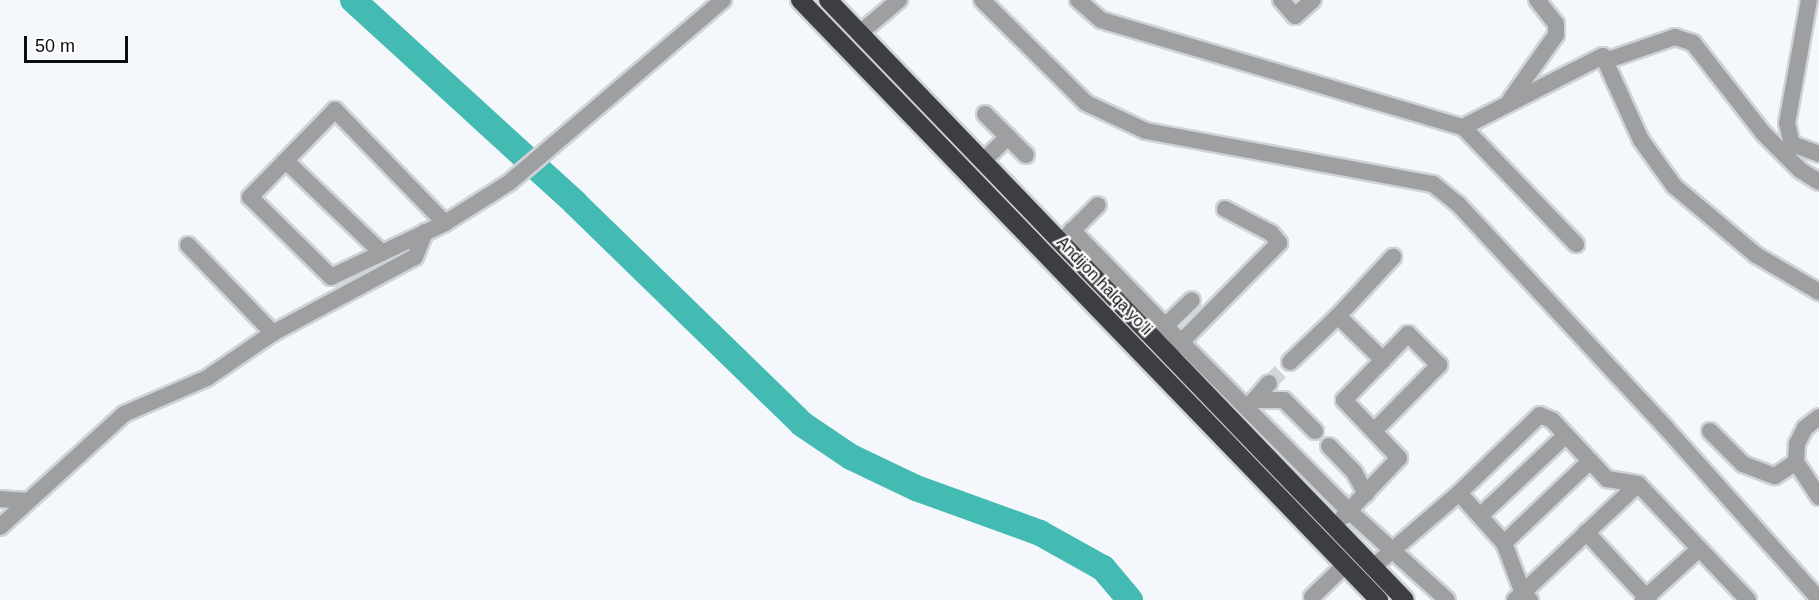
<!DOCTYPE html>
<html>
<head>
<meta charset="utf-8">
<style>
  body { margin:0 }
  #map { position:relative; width:1819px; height:600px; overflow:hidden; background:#f4f8fd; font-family:Helvetica,sans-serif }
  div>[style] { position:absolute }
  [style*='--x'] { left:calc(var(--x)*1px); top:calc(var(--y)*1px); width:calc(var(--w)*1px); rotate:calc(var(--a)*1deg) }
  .river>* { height:26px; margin:-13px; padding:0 13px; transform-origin:13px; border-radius:13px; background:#43bbb2 }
  .minor-tunnel>* { height:16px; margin-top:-8px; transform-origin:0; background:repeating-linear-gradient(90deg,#d1d5d9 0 16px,transparent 0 24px) }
  .roads { filter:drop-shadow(2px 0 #cfd2d7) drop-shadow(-2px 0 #cfd2d7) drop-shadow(0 2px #cfd2d7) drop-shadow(0 -2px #cfd2d7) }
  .minor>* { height:16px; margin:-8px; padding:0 8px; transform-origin:8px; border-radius:8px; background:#9e9fa1 }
  .highway>* { height:18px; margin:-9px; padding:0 9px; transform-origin:9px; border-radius:9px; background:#3d3e42 }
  span { translate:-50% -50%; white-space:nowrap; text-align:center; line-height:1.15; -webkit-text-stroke:4.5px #fff; paint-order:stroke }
  .street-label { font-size:16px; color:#0c0d0e }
  .scale { position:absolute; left:24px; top:36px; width:104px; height:27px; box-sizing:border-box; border:3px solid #0c0d0e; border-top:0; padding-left:8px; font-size:18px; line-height:21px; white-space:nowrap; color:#0c0d0e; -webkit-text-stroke:4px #fff; paint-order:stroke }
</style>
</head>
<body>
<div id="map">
  <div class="river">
    <div style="--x:353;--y:0;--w:301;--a:42.4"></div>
    <div style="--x:575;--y:203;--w:317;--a:44.2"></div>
    <div style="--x:802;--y:424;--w:59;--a:34"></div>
    <div style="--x:851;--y:457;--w:72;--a:25.5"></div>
    <div style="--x:916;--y:488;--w:132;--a:19.9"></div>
    <div style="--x:1040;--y:533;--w:72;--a:29.1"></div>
    <div style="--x:1103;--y:568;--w:42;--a:49.8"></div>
  </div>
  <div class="minor-tunnel">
    <div style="--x:1269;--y:383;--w:30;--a:-45"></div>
  </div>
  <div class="roads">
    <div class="minor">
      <div style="--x:982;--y:0;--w:146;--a:44.7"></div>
      <div style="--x:1086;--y:103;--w:66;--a:25"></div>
      <div style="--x:1146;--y:131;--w:292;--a:10.5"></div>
      <div style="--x:1433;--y:184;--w:32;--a:39"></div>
      <div style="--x:1458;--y:204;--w:306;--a:47.1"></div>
      <div style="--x:1666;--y:428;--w:229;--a:48.2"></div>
      <div style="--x:1078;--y:0;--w:30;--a:41"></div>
      <div style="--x:1101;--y:20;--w:377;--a:16.5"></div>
      <div style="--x:1463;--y:127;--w:157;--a:-26.9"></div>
      <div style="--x:1603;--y:56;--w:92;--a:65.7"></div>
      <div style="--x:1641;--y:140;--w:57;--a:54.3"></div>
      <div style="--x:1674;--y:186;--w:107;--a:40.1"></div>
      <div style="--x:1756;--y:255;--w:73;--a:30.4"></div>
      <div style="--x:1281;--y:0;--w:21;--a:49"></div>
      <div style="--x:1295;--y:16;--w:24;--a:-42"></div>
      <div style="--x:1809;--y:0;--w:125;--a:100.1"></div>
      <div style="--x:1787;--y:123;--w:22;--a:77"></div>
      <div style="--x:1792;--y:144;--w:29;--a:20"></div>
      <div style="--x:860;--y:33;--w:51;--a:-40.2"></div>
      <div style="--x:1605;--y:61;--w:74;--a:-18.9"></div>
      <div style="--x:1675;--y:37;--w:19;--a:18"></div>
      <div style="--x:1693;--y:43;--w:114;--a:52.1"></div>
      <div style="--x:1763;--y:133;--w:52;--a:45"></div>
      <div style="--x:1800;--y:170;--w:22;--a:32"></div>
      <div style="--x:1510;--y:100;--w:80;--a:-54.7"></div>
      <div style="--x:1556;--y:35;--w:11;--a:-90"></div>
      <div style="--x:1556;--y:24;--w:31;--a:-128"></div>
      <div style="--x:985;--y:114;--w:58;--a:45"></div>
      <div style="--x:1463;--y:127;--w:163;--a:46"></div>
      <div style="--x:286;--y:161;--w:133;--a:43.8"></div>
      <div style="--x:983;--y:161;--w:35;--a:-44"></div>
      <div style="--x:1225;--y:209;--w:52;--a:27.6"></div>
      <div style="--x:1271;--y:233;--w:13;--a:51"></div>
      <div style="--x:1279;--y:243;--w:139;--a:134.7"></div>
      <div style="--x:1181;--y:342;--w:238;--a:45.2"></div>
      <div style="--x:1349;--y:511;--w:132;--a:42.2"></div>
      <div style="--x:445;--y:223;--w:158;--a:-134.2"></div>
      <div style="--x:335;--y:110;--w:122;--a:134.3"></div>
      <div style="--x:250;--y:197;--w:114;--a:44.6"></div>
      <div style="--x:331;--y:277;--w:126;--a:-25.3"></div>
      <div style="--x:445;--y:223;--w:77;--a:-32.2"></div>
      <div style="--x:510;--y:182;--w:280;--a:-40.5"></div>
      <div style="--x:1072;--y:230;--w:156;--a:45.8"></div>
      <div style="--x:1181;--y:342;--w:11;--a:139"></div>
      <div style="--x:1066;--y:237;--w:45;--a:-45"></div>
      <div style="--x:188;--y:245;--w:122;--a:46"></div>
      <div style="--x:273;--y:333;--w:161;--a:-28.2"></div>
      <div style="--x:415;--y:257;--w:27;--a:-68"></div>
      <div style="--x:1338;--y:316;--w:81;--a:-47"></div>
      <div style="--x:1158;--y:333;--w:47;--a:-44.1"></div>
      <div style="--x:1290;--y:362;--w:66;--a:-43.8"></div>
      <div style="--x:1338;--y:316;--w:63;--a:44.4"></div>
      <div style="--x:1383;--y:360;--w:56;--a:134.3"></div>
      <div style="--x:1344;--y:400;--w:80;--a:46.5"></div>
      <div style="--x:1399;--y:458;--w:81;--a:133.5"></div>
      <div style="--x:1254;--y:400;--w:30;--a:0"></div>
      <div style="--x:1284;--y:400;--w:44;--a:45"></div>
      <div style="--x:1250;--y:405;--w:29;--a:-49"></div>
      <div style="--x:1819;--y:417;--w:18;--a:142"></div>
      <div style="--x:1805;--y:428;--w:18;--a:117"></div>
      <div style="--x:1797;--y:444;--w:18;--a:93"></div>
      <div style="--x:1796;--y:462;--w:42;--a:56.7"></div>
      <div style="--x:1374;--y:431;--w:93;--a:-45.4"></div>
      <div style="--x:1439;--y:365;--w:44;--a:-135"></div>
      <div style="--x:1408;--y:334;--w:36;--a:134"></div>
      <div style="--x:1710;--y:431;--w:47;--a:45"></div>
      <div style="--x:1743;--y:464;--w:34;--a:21"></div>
      <div style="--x:1775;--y:476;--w:25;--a:-34"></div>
      <div style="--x:1329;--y:446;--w:36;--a:46"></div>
      <div style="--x:1354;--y:472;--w:25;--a:61"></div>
      <div style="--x:1459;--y:493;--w:67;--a:48"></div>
      <div style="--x:1504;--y:543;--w:53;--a:69.2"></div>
      <div style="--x:1523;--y:593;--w:10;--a:45"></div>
      <div style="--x:0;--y:499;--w:28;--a:4"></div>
      <div style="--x:1480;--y:516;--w:118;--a:-43.3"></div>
      <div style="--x:0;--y:527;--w:168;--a:-42.3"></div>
      <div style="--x:124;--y:414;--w:90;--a:-23.4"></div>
      <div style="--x:207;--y:378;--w:80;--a:-34.3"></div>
      <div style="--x:1586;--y:532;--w:93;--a:47.2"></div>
      <div style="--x:1504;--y:543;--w:119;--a:-43.6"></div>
      <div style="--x:1373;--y:567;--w:113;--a:-40.7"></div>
      <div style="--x:1459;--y:493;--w:112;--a:-43.9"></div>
      <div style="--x:1540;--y:415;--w:13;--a:23"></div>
      <div style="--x:1552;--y:420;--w:81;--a:47"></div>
      <div style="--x:1607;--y:479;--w:31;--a:9"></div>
      <div style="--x:1638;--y:484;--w:160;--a:46.5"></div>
      <div style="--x:1312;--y:597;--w:46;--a:-44.1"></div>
      <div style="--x:1515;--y:600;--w:169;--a:-43.3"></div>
      <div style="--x:1643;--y:600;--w:76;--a:-42.3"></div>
    </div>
    <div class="highway">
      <div style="--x:800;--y:0;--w:834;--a:46.02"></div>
      <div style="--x:828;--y:0;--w:832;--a:46.12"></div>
    </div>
  </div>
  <div class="street-label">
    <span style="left:1104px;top:286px;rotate:46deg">Andijon halqa yo‘li</span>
  </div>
  <div class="scale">50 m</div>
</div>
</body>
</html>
